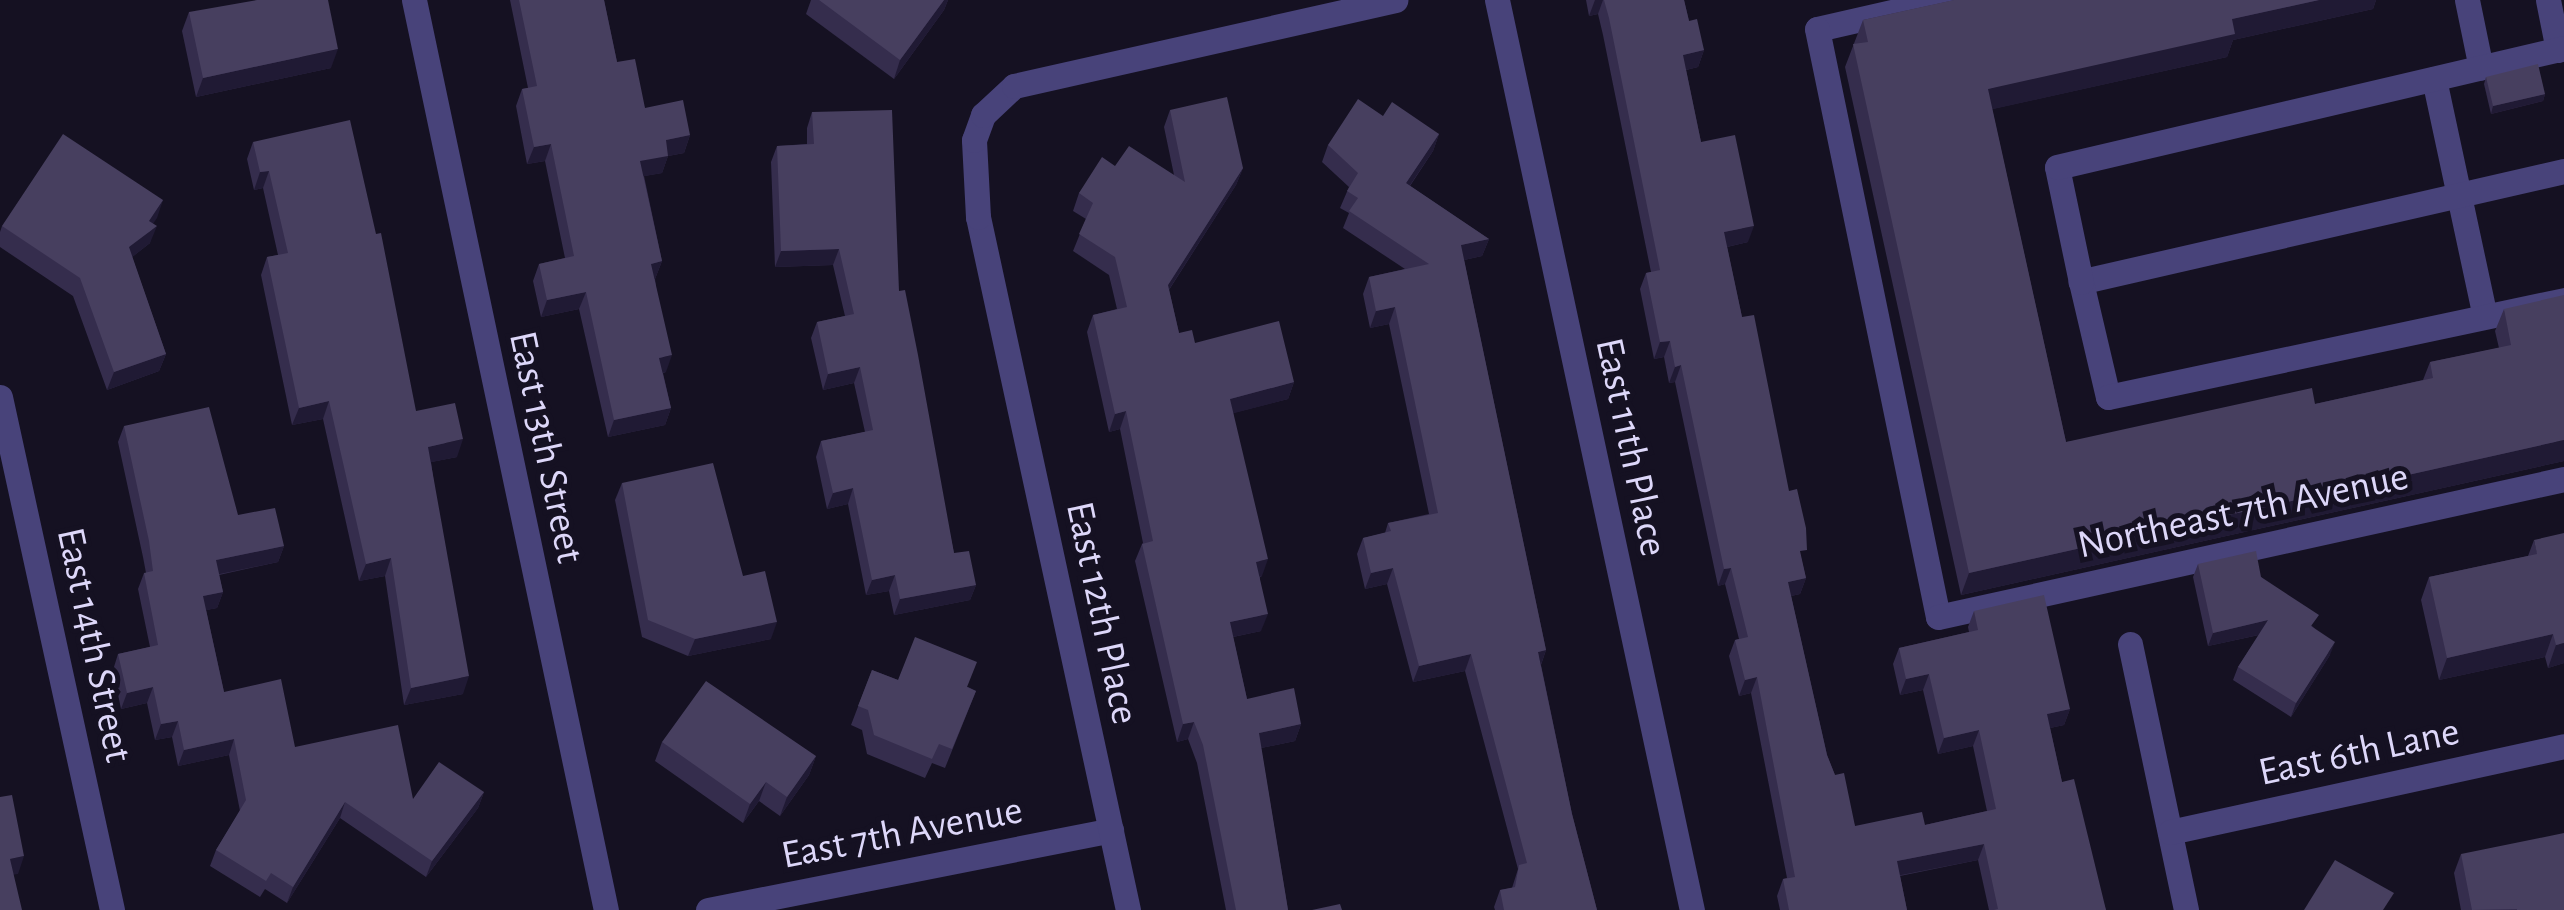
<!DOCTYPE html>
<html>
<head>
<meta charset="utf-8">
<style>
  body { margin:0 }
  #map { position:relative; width:2564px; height:910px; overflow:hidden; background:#151122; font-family:"Alegreya Sans",sans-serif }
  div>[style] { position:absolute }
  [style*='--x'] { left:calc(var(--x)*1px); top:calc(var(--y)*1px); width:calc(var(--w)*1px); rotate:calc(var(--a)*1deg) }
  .minor>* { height:25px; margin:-12.5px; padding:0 12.5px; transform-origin:12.5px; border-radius:12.5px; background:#48437a }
  .wall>* { inset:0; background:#352d4d }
  .shaded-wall>* { inset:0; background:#201a34 }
  .building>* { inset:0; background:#473f5f }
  span { translate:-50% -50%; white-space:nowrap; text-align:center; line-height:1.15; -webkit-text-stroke:10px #151122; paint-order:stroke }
  .street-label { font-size:40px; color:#ddd7f9 }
</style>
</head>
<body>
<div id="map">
  <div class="minor">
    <div style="--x:414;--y:0;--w:930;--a:78.09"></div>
    <div style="--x:1497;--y:0;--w:931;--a:77.91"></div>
    <div style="--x:1944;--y:0;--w:130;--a:167.1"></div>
    <div style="--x:1817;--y:29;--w:600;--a:78.37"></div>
    <div style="--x:1938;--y:617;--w:641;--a:-12.43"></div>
    <div style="--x:2467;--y:0;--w:69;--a:78.4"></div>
    <div style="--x:2548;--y:0;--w:51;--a:78.7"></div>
    <div style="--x:2434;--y:79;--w:242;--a:77.9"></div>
    <div style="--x:2564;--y:171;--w:496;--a:167.1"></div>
    <div style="--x:2081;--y:282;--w:118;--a:76.8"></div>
    <div style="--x:2108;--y:397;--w:466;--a:-12"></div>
    <div style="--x:2081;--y:282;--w:117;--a:-101.8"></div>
    <div style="--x:2057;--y:167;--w:521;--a:-13.21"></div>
    <div style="--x:0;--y:397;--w:525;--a:77.68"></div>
    <div style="--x:2130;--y:644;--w:272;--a:78.1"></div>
    <div style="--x:2170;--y:832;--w:403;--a:-12.3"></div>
    <div style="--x:708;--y:910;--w:411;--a:-11.2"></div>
    <div style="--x:1128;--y:910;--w:709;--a:-102.21"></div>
    <div style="--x:978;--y:217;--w:77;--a:-93"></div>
    <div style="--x:974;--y:140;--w:27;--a:-70"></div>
    <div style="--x:983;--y:115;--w:42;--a:-43.1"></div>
    <div style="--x:1014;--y:86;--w:391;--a:-12.7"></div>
  </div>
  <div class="wall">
    <div style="clip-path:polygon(510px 0,604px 0,617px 62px,645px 108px,690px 135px,684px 153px,668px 156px,662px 173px,644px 176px,662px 261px,655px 279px,666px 372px,663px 373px,671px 408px,665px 425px,608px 437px,579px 309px,541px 317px,533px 281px,539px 264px,565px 258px,545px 161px,527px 164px,516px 106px,522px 89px,528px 88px)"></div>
    <div style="clip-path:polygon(811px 0,948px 0,944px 10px,894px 79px,806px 14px)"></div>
    <div style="clip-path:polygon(1586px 0,1684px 0,1689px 21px,1704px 50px,1698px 67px,1686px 70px,1701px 142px,1748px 242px,1727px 247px,1742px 317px,1806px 578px,1800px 594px,1791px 596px,1827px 755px,1855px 826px,1925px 825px,1987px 811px,1973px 746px,1938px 754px,1923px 690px,1900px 695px,1893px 664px,1899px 648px,1969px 632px,1968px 627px,1974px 611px,2070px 709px,2064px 725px,2050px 728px,2062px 782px,2106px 910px,1989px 910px,1978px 860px,1900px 876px,1907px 910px,1780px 910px,1777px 896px,1783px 879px,1787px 878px,1751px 693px,1739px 696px,1729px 656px,1735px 640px,1739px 639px,1725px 584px,1718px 586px,1675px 382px,1669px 383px,1664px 357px,1654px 359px,1640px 289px,1646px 273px,1651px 272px,1603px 35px,1598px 14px,1589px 16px)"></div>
    <div style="clip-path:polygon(1955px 0,2376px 0,2373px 9px,2233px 40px,2227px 57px,1992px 109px,2066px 442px,2315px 404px,2423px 380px,2430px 362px,2499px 348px,2495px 331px,2504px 309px,2564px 461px,1961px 595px,1845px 67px,1863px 20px)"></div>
    <div style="clip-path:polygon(189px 12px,331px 68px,196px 97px,182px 31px)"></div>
    <div style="clip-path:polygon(2486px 77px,2545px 94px,2543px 101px,2491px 114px,2484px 84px)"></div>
    <div style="clip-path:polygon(1170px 110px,1243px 168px,1236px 185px,1169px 290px,1179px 333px,1195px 343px,1294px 382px,1288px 399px,1233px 413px,1262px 576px,1260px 577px,1261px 631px,1233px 637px,1247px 699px,1301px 724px,1295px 741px,1261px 748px,1288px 910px,1226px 910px,1197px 763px,1188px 739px,1177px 742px,1135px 561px,1142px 544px,1143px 543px,1120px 429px,1109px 432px,1087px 332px,1093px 315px,1117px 309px,1109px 275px,1073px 251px,1086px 219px,1073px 211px,1079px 193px,1115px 166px,1174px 175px,1164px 127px)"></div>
    <div style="clip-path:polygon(812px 112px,899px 291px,954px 553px,976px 585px,970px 600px,894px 615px,889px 591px,866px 595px,848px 504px,827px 509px,816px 457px,821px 441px,865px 432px,854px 383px,823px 390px,811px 338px,817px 322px,845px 316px,833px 265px,775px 267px,771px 162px,777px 146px,807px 144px,807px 128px)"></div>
    <div style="clip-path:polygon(1383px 116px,1439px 134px,1433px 151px,1410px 186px,1489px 239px,1482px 256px,1464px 260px,1546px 650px,1541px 665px,1572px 814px,1597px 910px,1495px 910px,1494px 907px,1500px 890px,1512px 888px,1518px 869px,1465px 671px,1413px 682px,1387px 584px,1365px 589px,1357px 554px,1363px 538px,1385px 533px,1388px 523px,1429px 514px,1389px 324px,1370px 328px,1363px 294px,1369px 277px,1405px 269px,1343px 228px,1349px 213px,1340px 208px,1349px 187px,1322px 162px,1328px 145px)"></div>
    <div style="clip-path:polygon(253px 142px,416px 411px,457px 457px,431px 462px,463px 694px,404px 705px,385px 576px,359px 581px,323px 419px,292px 425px,261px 275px,267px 257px,278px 255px,263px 188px,254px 190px,247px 159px)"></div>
    <div style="clip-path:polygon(163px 200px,153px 223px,150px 243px,132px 257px,166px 354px,159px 371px,107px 390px,73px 296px,0 247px,0 232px,2px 226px)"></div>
    <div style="clip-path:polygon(124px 426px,238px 515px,284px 546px,278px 562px,219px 575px,223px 592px,217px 608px,206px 610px,224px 692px,295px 747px,413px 799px,484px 792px,478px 808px,426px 877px,340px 818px,287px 903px,265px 889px,260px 897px,210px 866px,216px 850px,240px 811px,229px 755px,178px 766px,172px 737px,155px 740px,147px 703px,121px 709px,113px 670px,118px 654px,150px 647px,138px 589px,144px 573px,146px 573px,143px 557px,118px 442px)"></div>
    <div style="clip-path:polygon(622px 483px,743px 576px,771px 639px,688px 656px,642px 637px,615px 500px)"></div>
    <div style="clip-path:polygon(2534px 540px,2564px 663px,2548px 668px,2545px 657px,2439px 680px,2421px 600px,2429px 577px,2528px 556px)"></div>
    <div style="clip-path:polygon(2198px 564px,2261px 577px,2314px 628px,2330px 655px,2291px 717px,2233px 680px,2238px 667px,2259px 635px,2208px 646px,2193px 577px)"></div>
    <div style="clip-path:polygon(872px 670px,898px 680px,968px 687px,976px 691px,945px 768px,932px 763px,925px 778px,867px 754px,862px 730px,851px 725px)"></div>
    <div style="clip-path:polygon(662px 742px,816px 756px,809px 775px,780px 816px,759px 801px,743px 823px,655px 761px)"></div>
    <div style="clip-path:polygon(2461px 854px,2564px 910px,2461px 910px,2454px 873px)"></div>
  </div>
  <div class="shaded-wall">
    <div style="clip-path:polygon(944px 0,948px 0,944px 10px,894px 79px,900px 60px)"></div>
    <div style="clip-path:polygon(1595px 0,1603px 0,1598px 14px,1589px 16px)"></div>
    <div style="clip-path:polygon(2319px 0,2376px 0,2373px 9px,2233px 40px,2227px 57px,1980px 112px,1988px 89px,2232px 19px)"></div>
    <div style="clip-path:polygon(338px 49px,331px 68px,196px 97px,203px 78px)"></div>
    <div style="clip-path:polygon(1704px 50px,1698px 67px,1677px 72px,1683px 55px)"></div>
    <div style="clip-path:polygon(2545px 94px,2543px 101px,2491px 114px,2493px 106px)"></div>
    <div style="clip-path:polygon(1439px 134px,1433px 151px,1400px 200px,1406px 183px)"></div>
    <div style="clip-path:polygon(690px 135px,684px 153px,668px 156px,662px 173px,634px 178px,640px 161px,666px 140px)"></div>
    <div style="clip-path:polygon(551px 144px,545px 161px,527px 164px,534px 147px)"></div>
    <div style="clip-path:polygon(1243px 168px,1236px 185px,1161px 302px,1168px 285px)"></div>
    <div style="clip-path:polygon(269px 171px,263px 188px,254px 190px,260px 172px)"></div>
    <div style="clip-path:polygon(163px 200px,157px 218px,146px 234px,157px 226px,150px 243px,122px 265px,129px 247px)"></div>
    <div style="clip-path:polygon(1754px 226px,1748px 242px,1718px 249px,1724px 232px)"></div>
    <div style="clip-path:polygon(1489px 239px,1482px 256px,1455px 262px,1461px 245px)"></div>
    <div style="clip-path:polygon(839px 249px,833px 265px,775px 267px,781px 251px)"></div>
    <div style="clip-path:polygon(662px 261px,655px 279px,645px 281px,651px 264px)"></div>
    <div style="clip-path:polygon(586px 292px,579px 309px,541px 317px,547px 300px)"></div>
    <div style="clip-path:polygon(1395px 307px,1389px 324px,1370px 328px,1376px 311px)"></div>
    <div style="clip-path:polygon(1670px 341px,1664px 357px,1654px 359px,1660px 342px)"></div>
    <div style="clip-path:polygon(166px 354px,159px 371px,107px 390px,114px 372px)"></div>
    <div style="clip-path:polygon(672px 355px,666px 372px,653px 375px,659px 358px)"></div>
    <div style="clip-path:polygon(1681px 365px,1675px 382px,1669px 383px,1675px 367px)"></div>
    <div style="clip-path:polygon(860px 367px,854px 383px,823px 390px,828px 374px)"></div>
    <div style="clip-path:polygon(1294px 382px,1288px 399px,1223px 416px,1230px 399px)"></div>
    <div style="clip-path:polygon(329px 401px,323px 419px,292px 425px,299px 408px)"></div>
    <div style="clip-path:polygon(671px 408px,665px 425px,608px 437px,614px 420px)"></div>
    <div style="clip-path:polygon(1126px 411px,1120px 429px,1109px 432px,1115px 414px)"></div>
    <div style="clip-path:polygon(463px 439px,457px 457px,422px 464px,428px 447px)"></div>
    <div style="clip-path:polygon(2564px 440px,2564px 461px,1961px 595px,1969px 573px)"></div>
    <div style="clip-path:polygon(853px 488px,848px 504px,827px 509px,833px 493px)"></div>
    <div style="clip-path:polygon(284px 546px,278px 562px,210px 576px,216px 560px)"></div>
    <div style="clip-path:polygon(391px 558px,385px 576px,359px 581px,366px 564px)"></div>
    <div style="clip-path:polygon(1268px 559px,1262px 576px,1250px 579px,1256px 562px)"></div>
    <div style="clip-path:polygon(1393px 568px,1387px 584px,1365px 589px,1371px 573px)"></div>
    <div style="clip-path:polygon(1731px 568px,1725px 584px,1718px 586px,1724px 569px)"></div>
    <div style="clip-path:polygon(895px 575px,889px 591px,866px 595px,872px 580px)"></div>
    <div style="clip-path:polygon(1806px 578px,1800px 594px,1782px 598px,1788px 582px)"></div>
    <div style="clip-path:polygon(976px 585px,970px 600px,894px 615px,900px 599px)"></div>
    <div style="clip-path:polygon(223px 592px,217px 608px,197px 612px,203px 596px)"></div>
    <div style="clip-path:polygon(1268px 614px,1261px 631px,1223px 639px,1230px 622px)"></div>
    <div style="clip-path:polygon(2268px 620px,2263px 634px,2208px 646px,2213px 633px)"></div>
    <div style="clip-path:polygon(777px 622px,771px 639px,688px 656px,695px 639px)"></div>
    <div style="clip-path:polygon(2553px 634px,2545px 657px,2439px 680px,2447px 658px)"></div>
    <div style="clip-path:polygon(2335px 642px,2330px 655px,2291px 717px,2296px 703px)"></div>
    <div style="clip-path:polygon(2564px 643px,2564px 663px,2548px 668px,2556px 645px)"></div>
    <div style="clip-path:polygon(1546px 650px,1540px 667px,1538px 652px)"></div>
    <div style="clip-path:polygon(1471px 654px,1465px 671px,1413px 682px,1419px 666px)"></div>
    <div style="clip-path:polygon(1929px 674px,1923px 690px,1900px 695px,1906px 679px)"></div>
    <div style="clip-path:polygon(469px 676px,463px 694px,404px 705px,411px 688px)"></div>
    <div style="clip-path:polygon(1757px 677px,1751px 693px,1739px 696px,1745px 680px)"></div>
    <div style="clip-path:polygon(153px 687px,147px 703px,121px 709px,127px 693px)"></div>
    <div style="clip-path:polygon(2070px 709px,2064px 725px,2041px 730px,2047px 714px)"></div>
    <div style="clip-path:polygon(178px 721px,172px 737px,155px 740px,161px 724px)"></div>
    <div style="clip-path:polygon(1194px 722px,1188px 739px,1177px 742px,1183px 724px)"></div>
    <div style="clip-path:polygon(1301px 724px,1295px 741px,1252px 750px,1259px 733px)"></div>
    <div style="clip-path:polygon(1979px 730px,1973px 746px,1938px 754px,1944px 738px)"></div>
    <div style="clip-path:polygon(234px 739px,229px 755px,178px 766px,184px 750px)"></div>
    <div style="clip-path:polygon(816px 756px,809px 775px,780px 816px,787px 797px)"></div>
    <div style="clip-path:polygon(766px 782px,759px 801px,743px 823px,750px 804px)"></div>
    <div style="clip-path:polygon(484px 792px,478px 808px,426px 877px,432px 861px)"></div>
    <div style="clip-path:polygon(345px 802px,340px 818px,287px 903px,293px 887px)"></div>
    <div style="clip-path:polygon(1984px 844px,1978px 860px,1891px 877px,1897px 861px)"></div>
    <div style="clip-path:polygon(24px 856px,18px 874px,4px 876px,10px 859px)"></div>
  </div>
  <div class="building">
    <div style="clip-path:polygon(257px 0,328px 0,338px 49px,203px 78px,189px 12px)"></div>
    <div style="clip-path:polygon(519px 0,604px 0,617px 62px,635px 59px,645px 108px,683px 100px,690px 135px,666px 140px,668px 156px,640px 161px,662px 261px,651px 264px,672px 355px,659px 358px,671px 408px,614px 420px,586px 292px,547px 300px,539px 264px,574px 256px,551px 144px,534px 147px,522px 89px,537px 86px)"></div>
    <div style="clip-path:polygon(819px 0,944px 0,900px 60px)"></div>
    <div style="clip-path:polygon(1604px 0,1684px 0,1689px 21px,1697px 19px,1704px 50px,1683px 55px,1701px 142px,1735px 135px,1754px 226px,1724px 232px,1742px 317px,1754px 315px,1789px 491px,1797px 489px,1806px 528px,1807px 550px,1800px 551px,1806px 578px,1788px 582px,1827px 755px,1835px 775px,1844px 773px,1855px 826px,1922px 812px,1925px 825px,1996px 809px,1979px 730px,1944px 738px,1929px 674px,1906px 679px,1899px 648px,1978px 630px,1974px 611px,2044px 595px,2070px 709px,2047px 714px,2062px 782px,2074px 779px,2106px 910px,1994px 910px,1998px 909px,1984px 844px,1897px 861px,1907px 910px,1789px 910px,1783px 879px,1795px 877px,1757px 677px,1745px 680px,1735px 640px,1748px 637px,1731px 568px,1724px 569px,1681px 365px,1675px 367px,1670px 341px,1660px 342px,1646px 273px,1660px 270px,1609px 18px)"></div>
    <div style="clip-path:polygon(1954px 0,2319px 0,2232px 19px,2235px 34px,1988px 89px,2066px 442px,2312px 388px,2315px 404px,2433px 378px,2430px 362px,2511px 345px,2504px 309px,2564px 295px,2564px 440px,1969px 573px,1853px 44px,1868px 42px,1863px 20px)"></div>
    <div style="clip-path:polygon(2538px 64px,2545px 94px,2493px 106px,2486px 77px)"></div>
    <div style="clip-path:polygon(1227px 97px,1243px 168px,1168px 285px,1179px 333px,1192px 330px,1195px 343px,1279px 321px,1294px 382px,1230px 399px,1268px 559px,1256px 562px,1268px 614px,1230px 622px,1247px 699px,1294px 688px,1301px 724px,1259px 733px,1288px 910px,1236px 910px,1203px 745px,1194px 722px,1183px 724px,1142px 544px,1153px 541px,1126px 411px,1115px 414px,1093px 315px,1127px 307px,1115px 257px,1079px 234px,1093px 203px,1079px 193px,1102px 157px,1115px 166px,1129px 146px,1185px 182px,1170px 110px)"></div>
    <div style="clip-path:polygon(1358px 99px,1383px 116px,1392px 102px,1439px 134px,1406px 183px,1489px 239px,1461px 245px,1546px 650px,1538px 652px,1572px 814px,1597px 910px,1504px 910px,1500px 890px,1515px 887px,1519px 865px,1527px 863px,1471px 654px,1419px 666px,1393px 568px,1371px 573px,1363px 538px,1391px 531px,1388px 523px,1438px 513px,1395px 307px,1376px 311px,1369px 277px,1429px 264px,1349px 211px,1358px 198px,1347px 191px,1358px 173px,1328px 145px)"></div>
    <div style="clip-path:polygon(892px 110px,899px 291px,905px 290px,918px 355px,954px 553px,969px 551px,976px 585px,900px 599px,895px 575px,872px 580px,853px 488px,833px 493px,821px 441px,873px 430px,860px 367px,828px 374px,817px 322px,854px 314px,839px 249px,781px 251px,777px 146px,814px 144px,812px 112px)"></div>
    <div style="clip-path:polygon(350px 120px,376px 234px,381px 233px,416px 411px,455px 403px,463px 439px,428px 447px,469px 676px,411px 688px,391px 558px,366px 564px,329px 401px,299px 408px,267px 257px,288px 253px,269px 171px,260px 172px,253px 142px)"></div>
    <div style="clip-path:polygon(63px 134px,163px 200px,149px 221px,157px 226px,129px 247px,166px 354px,114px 372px,80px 278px,2px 226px)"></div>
    <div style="clip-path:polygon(209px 407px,238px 515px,275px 508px,284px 546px,216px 560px,223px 592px,203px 596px,224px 692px,281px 679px,295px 747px,398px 725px,413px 799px,439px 762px,484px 792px,432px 861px,345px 802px,293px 887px,271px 873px,266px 881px,216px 850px,246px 800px,234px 739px,184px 750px,178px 721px,161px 724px,153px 687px,127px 693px,118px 654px,158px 645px,144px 573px,153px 571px,149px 541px,124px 426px)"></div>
    <div style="clip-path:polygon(713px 463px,743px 576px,765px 571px,777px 622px,695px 639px,648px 620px,622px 483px)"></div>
    <div style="clip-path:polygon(2564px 533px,2564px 643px,2556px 645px,2553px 634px,2447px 658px,2429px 577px,2537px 554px,2534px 540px)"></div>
    <div style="clip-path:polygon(2256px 551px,2261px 577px,2319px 615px,2311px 626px,2335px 642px,2296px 703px,2238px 667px,2268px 620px,2213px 633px,2198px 564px)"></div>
    <div style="clip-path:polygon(915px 637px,977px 662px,967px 687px,976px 691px,952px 749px,939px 744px,932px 759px,874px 735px,868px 710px,858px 706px,872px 670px,898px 680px)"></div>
    <div style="clip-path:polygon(706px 681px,816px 756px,787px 797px,766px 782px,750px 804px,662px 742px)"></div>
    <div style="clip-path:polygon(12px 795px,24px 856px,10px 859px,22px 910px,0 910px,0 797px)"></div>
    <div style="clip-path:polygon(2564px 833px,2564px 910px,2517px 910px,2517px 909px,2472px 910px,2461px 854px)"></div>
    <div style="clip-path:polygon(2335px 860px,2394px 893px,2383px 910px,2304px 910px)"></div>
    <div style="clip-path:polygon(1340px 904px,1342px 910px,1312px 910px)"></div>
  </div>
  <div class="street-label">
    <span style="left:546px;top:447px;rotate:78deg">East 13th Street</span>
    <span style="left:1631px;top:447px;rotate:78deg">East 11th Place</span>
    <span style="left:2243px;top:511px;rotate:-12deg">Northeast 7th Avenue</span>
    <span style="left:1102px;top:613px;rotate:78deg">East 12th Place</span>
    <span style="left:94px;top:645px;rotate:78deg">East 14th Street</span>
    <span style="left:2359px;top:752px;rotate:-12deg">East 6th Lane</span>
    <span style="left:902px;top:833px;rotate:-11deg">East 7th Avenue</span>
  </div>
</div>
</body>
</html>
